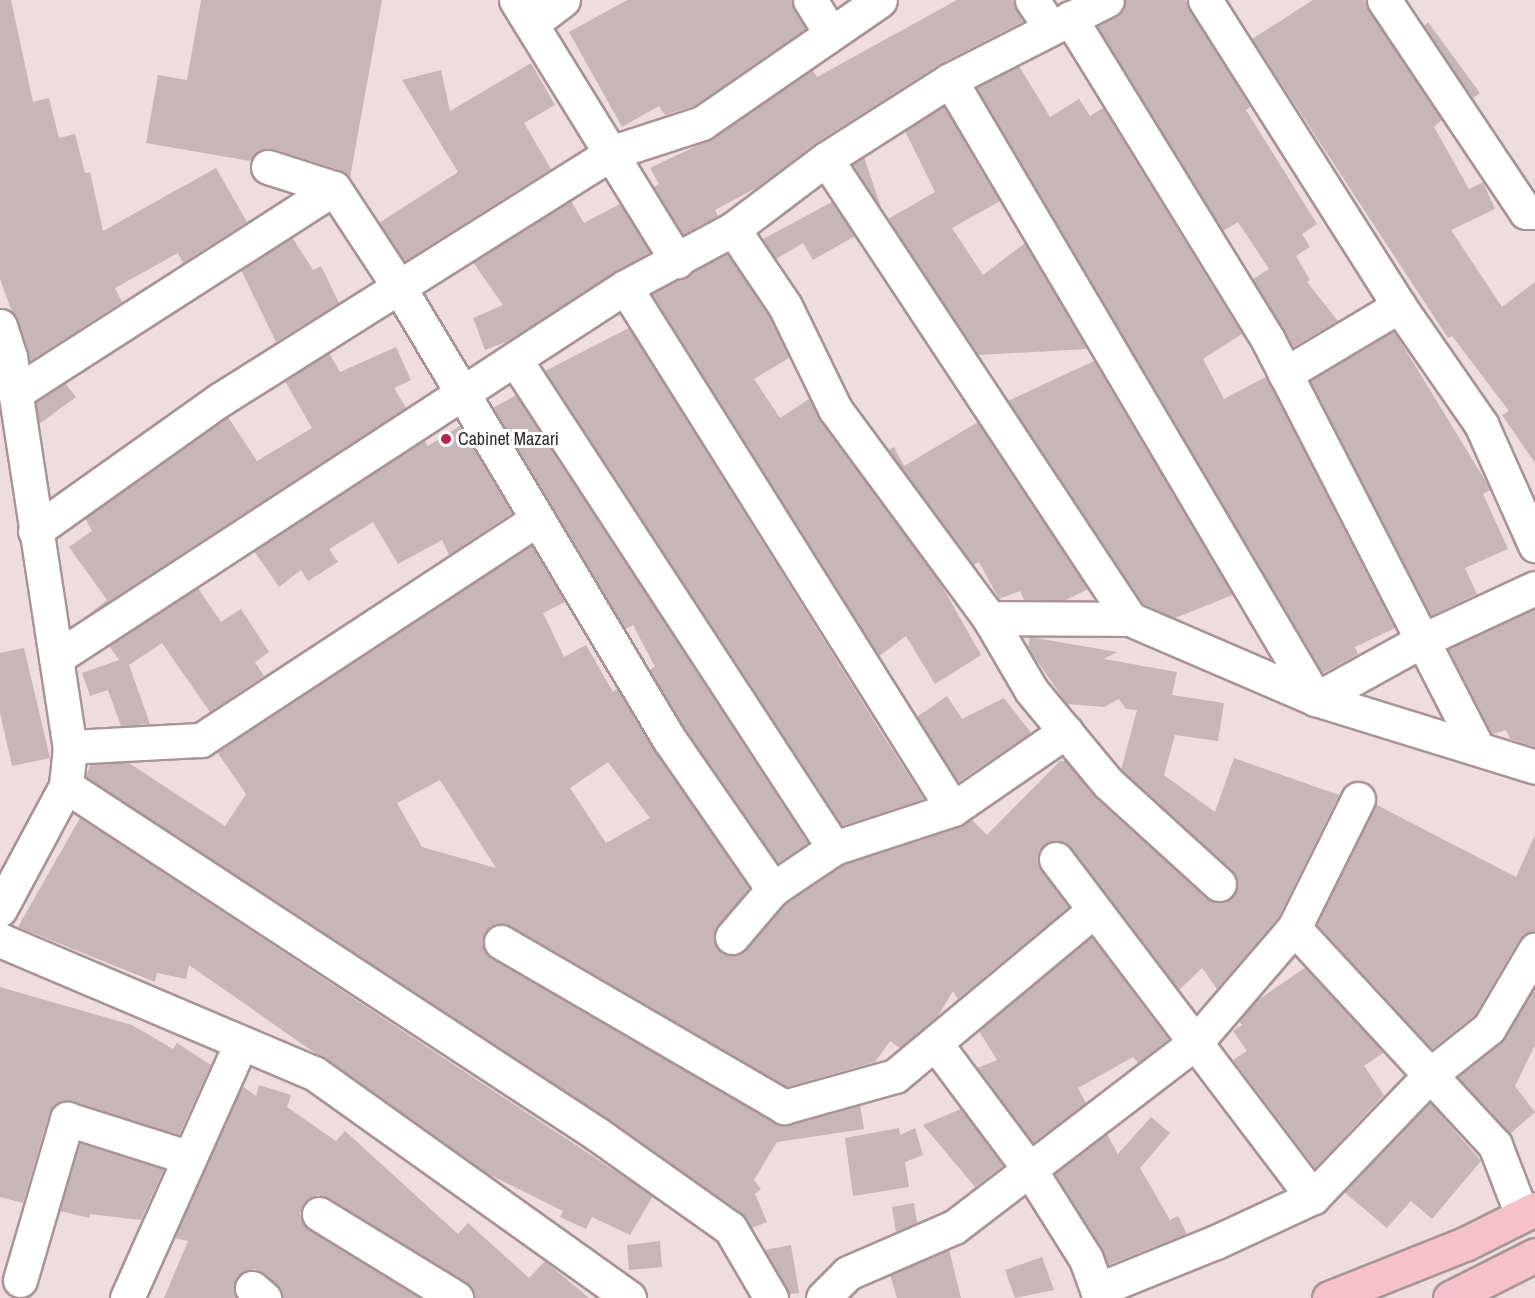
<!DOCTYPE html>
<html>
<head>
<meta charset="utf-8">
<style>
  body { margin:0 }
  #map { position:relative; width:1535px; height:1298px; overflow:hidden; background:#efdcdf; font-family:"Archivo Narrow",sans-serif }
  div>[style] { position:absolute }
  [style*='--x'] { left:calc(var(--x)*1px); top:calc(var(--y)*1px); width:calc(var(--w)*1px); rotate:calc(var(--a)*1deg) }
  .building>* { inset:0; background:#c7b5b8 }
  .roads { filter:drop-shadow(2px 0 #a69496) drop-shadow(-2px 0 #a69496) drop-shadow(0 2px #a69496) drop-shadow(0 -2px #a69496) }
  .minor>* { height:33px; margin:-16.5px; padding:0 16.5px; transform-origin:16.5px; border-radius:16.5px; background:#fff }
  .major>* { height:33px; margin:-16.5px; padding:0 16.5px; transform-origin:16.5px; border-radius:16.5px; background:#f7c1cb }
  .dots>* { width:16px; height:16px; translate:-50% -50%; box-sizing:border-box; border:3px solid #fff; border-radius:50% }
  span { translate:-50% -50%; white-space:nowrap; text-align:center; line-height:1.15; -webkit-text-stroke:6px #fff; paint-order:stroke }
  .poi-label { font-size:18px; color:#322b2c }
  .left { translate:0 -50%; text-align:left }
</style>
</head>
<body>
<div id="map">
  <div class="building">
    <div style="clip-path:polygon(0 0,11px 0,33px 102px,49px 98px,59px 138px,75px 134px,85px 173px,90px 172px,103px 231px,216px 168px,247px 222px,183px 263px,178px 253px,115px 288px,122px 302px,30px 361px,0 279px)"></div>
    <div style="clip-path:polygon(201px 0,382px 0,350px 178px,340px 170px,273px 149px,256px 153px,250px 161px,146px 143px,158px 75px,187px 80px)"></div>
    <div style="clip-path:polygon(627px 0,791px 0,806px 29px,694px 106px,665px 115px,659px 106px,622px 127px,569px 32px)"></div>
    <div style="clip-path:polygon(957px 0,1013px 0,1024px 21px,940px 64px,816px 143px,758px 187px,715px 210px,718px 216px,683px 235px,654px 187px,659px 184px,650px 168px,713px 138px,812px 69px,817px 77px)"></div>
    <div style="clip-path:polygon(1126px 0,1186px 0,1250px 107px,1246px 110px,1317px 224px,1302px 234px,1310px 247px,1296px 256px,1310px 280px,1307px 282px,1338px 321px,1293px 347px,1253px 279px,1269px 269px,1238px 222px,1223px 231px,1097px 26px,1122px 11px)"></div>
    <div style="clip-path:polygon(1313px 0,1365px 0,1442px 120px,1434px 127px,1469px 189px,1483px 182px,1495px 209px,1451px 230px,1502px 307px,1535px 282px,1535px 463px,1502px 415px,1509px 411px,1452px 336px,1448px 338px,1252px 39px)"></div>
    <div style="clip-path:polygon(1428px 22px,1480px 93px,1473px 98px,1424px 26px)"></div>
    <div style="clip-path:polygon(531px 63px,555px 105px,524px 123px,551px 169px,405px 261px,379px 223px,458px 172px,402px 80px,441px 70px,450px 111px)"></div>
    <div style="clip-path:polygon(1019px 66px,1050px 117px,1079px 99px,1090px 116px,1103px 108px,1242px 334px,1203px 359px,1224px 399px,1266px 377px,1395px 628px,1355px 647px,1358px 654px,1331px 669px,1322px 673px,976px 88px)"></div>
    <div style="clip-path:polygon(944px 106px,1000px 201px,952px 228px,983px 275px,1025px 243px,1087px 349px,978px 355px,888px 219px,935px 192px,905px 131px)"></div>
    <div style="clip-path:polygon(864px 157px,882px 210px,852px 165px)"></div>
    <div style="clip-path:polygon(571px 201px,584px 223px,620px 204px,650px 252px,506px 342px,485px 350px,473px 318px,503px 305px,473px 262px)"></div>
    <div style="clip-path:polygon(832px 202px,855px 236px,813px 260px,803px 243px,776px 259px,763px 239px)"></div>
    <div style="clip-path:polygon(292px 237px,313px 270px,321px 266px,339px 303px,276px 342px,241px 270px)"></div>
    <div style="clip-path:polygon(727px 254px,769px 315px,789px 358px,754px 379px,780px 418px,809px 399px,939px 581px,981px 655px,935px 684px,906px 636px,879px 656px,652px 294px)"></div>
    <div style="clip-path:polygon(629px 328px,886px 740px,924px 799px,842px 826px,545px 371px)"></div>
    <div style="clip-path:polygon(1394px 331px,1488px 485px,1490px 490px,1483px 494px,1508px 549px,1465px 568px,1477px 594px,1431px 616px,1310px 381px)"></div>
    <div style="clip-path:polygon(396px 347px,411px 380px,394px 388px,406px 408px,88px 615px,107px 600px,69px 547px,92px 531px,85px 518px,228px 417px,257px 461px,312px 428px,285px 381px,329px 353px,340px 372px)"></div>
    <div style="clip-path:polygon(1094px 361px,1233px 595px,1175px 618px,1143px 604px,1008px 401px)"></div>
    <div style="clip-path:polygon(65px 383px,76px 397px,39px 424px,36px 402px)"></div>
    <div style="clip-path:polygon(516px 395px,808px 843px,778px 863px,685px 729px,649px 670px,655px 667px,633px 625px,625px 629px,493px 408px)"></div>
    <div style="clip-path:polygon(978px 422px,1088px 589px,1066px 600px,1024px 600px,1020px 591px,999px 599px,979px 562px,973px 565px,888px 450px,894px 447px,904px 466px)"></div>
    <div style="clip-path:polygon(460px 426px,512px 513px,449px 555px,442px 540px,398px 564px,373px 522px,329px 549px,338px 562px,308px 581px,301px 570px,279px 587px,254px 551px,424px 440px,428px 446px)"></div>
    <div style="clip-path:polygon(evenodd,532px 545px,565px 602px,543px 613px,564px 657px,586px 645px,613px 692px,617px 689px,749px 888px,714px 933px,715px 944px,728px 955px,746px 950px,786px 903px,842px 865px,971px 819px,987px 835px,1060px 761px,1066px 761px,1095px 797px,1206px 898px,1216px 902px,1232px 897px,1237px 887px,1232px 870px,1121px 770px,1137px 710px,1126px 709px,1119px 699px,1104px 707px,1067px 704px,1028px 648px,1030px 637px,1117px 652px,1104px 659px,1177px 672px,1172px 695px,1224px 703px,1218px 741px,1175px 735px,1164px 775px,1215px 812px,1234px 758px,1339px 795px,1278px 918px,1217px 989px,1202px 968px,1179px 990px,1071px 848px,1053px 841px,1039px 851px,1038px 862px,1069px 907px,958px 999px,953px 991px,938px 1016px,900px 1048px,890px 1041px,875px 1062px,787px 1087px,510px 926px,491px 926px,482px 943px,492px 958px,775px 1123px,789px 1125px,860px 1105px,864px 1129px,777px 1142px,754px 1180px,761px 1189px,755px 1194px,767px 1222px,752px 1228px,741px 1213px,608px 1119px,86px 777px,90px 765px,129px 763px,225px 826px,246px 794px,217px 752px,532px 545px,608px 762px,650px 818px,606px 843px,570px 788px,608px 762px,532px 545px,440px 780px,496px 868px,422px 847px,397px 803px,440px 780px)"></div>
    <div style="clip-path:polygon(198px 588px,221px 622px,241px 609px,269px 652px,255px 662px,264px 676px,210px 712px,162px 643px,129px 665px,150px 724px,121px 726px,108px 690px,90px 696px,82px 673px,119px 660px,109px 646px)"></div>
    <div style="clip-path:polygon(1535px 609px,1535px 747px,1510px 739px,1506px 730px,1492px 734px,1448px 649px)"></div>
    <div style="clip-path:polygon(24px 648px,50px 758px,12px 766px,0 713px,0 653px)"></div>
    <div style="clip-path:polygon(947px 696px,962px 719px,1004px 698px,1031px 733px,958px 782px,917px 717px)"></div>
    <div style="clip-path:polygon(1375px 804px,1516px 877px,1535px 835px,1535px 931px,1519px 940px,1475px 1015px,1432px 1049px,1317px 925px)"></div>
    <div style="clip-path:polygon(80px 818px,653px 1196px,630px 1235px,592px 1217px,586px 1229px,560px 1217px,563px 1211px,488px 1174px,189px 965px,186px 979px,157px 973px,155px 982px,18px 927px)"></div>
    <div style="clip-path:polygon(1091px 937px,1169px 1039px,1138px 1063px,1133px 1057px,1078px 1088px,1086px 1103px,1033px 1143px,977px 1068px,997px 1060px,979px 1031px)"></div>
    <div style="clip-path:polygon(1305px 968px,1384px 1052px,1364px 1066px,1384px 1095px,1315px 1168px,1233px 1060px,1247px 1051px,1233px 1031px,1242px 1025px,1239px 1021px,1255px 1002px)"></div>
    <div style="clip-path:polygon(0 987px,132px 1025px,173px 1049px,177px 1043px,211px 1065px,179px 1135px,62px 1101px,49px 1114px,23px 1203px,0 1197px)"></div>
    <div style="clip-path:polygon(1535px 987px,1535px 1045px,1515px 1086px,1535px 1112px,1510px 1134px,1457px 1077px,1505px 1038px)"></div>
    <div style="clip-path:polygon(259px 1085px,291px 1095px,287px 1107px,336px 1141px,345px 1131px,458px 1234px,468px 1223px,529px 1278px,545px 1261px,589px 1298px,475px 1298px,466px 1282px,319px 1195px,310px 1198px,300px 1213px,309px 1230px,420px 1298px,282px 1298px,276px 1284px,255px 1269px,237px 1276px,237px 1298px,164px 1298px,188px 1241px,174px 1238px,242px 1086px,256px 1096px)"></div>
    <div style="clip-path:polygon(1430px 1102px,1481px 1161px,1432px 1219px,1411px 1201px,1387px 1228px,1344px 1192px)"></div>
    <div style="clip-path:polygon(961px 1109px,1003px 1166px,975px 1187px,923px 1125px)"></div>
    <div style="clip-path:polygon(1151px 1117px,1170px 1133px,1140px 1168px,1170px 1220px,1178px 1216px,1187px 1234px,1108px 1265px,1055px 1174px,1107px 1134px,1118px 1154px)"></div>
    <div style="clip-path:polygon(899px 1128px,900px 1135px,915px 1128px,923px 1155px,905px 1162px,909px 1187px,853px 1196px,845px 1138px)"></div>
    <div style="clip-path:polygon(80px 1143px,164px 1169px,141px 1220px,90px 1214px,89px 1218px,60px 1211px)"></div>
    <div style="clip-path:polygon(914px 1203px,917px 1223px,896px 1232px,892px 1207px)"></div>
    <div style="clip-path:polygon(660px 1241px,662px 1267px,629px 1270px,627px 1245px)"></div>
    <div style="clip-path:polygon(791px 1245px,799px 1293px,789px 1294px,765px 1250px)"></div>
    <div style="clip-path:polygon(949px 1249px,961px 1298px,897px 1298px,890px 1275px)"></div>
    <div style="clip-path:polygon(1042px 1257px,1054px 1290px,1015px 1298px,1005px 1270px)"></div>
  </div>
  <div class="roads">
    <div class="minor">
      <div style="--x:516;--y:0;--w:307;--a:58.3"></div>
      <div style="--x:810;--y:0;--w:38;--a:58"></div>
      <div style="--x:1032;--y:0;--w:32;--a:56"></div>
      <div style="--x:1205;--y:0;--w:362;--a:57.6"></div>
      <div style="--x:1399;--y:306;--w:144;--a:55.2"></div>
      <div style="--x:1481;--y:424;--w:133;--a:65.9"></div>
      <div style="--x:1384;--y:0;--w:255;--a:56.2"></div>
      <div style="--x:1526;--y:212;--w:9;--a:0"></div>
      <div style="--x:1070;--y:18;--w:378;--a:58.4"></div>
      <div style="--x:1268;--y:340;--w:457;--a:62.8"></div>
      <div style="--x:531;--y:24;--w:40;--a:-37"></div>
      <div style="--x:950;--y:80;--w:719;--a:59.41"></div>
      <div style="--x:1316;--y:699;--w:122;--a:-28.9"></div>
      <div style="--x:1423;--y:640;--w:123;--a:-24.9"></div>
      <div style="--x:826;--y:159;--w:551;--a:56.54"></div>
      <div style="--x:268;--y:167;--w:69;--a:17.7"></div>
      <div style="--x:334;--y:188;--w:118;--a:56.7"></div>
      <div style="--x:399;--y:287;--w:527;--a:59.15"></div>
      <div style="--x:669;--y:739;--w:183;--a:55.3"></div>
      <div style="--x:733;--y:229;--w:93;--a:56"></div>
      <div style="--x:785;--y:306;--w:114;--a:64.1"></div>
      <div style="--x:835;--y:409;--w:260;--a:53.6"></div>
      <div style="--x:989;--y:618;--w:83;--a:59.7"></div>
      <div style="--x:1031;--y:690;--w:121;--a:50.4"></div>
      <div style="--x:1108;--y:783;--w:150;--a:42.3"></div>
      <div style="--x:625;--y:287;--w:616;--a:57.86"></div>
      <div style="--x:0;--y:326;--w:33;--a:72"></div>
      <div style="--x:10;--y:357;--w:395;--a:81.3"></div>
      <div style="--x:70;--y:747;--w:39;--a:96"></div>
      <div style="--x:66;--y:786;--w:140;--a:118.2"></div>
      <div style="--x:516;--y:361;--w:582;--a:56.86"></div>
      <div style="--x:1285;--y:374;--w:133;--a:-30.8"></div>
      <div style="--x:15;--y:393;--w:379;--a:-32.7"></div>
      <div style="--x:35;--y:531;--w:228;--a:-35.4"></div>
      <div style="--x:221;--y:399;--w:463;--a:-32.2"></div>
      <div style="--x:613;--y:152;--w:94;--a:-18"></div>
      <div style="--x:702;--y:123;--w:216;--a:-34.6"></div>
      <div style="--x:989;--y:618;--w:141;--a:0.4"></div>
      <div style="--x:1130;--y:619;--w:202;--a:23.3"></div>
      <div style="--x:1316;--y:699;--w:229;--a:17.2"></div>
      <div style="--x:56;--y:658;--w:679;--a:-33.11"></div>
      <div style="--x:625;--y:287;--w:123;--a:-28.2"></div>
      <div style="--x:733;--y:229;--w:116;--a:-37"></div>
      <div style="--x:826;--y:159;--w:147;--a:-32.5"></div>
      <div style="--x:950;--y:80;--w:176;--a:-27"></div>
      <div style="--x:70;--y:747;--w:131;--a:-3.1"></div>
      <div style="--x:201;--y:740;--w:401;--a:-33.3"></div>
      <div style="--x:66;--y:786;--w:635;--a:33.24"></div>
      <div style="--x:597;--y:1134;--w:163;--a:35.3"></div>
      <div style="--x:730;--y:1228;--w:81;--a:59.6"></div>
      <div style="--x:1056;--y:859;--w:425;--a:52.8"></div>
      <div style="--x:1294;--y:928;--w:296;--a:47.2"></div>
      <div style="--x:1495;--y:1145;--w:75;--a:68.9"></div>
      <div style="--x:732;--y:937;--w:63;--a:-49.5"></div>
      <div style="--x:773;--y:889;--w:73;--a:-33.9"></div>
      <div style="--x:834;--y:848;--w:125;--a:-18.1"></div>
      <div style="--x:953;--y:809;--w:137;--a:-34.6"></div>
      <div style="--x:0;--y:940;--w:341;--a:23"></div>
      <div style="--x:314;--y:1073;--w:387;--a:35.5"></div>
      <div style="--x:501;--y:942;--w:328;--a:30.2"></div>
      <div style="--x:784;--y:1107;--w:115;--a:-15.6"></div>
      <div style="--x:895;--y:1076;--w:259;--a:-39.8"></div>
      <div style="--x:935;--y:1043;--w:159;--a:53.2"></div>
      <div style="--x:1030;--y:1170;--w:105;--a:57.8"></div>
      <div style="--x:1086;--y:1259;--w:33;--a:70"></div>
      <div style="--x:1097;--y:1290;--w:128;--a:-22"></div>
      <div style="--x:1216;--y:1242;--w:107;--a:-24.9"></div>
      <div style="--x:1313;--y:1197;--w:170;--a:-46.2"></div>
      <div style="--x:1431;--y:1074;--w:74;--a:-38.4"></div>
      <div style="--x:1489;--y:1028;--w:91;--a:-59.5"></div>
      <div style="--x:319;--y:1214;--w:161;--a:31.5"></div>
      <div style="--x:20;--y:1280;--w:168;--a:-73.7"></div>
      <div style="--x:67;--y:1119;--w:126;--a:17.6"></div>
      <div style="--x:252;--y:1288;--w:16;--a:40"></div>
      <div style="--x:127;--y:1298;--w:279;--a:-65.9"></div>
      <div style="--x:823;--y:1298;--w:35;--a:-45"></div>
      <div style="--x:848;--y:1273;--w:116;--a:-23.5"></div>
      <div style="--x:954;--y:1227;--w:305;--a:-37.4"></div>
      <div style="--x:1196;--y:1042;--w:150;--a:-49.3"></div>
      <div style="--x:1294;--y:928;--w:144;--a:-63.6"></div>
    </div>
    <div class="major">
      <div style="--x:1329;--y:1298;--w:146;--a:-21.7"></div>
      <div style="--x:1465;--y:1244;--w:78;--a:-26.6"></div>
      <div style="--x:1450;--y:1298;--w:95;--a:-26.8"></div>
    </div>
  </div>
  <div class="dots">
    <div style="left:446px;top:439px;background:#b42554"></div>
  </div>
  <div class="poi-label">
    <span class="left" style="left:458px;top:439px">Cabinet Mazari</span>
  </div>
</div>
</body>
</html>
